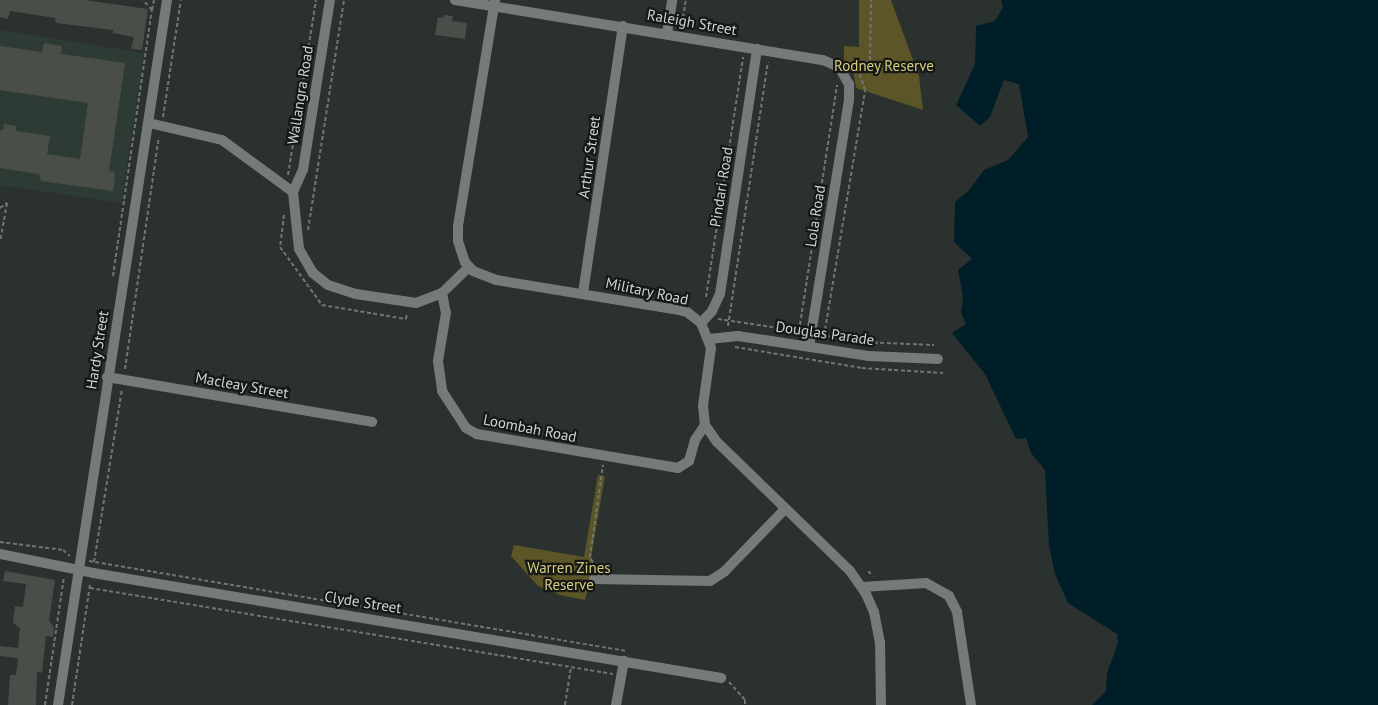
<!DOCTYPE html>
<html>
<head>
<meta charset="utf-8">
<style>
  body { margin:0 }
  #map { position:relative; width:1378px; height:705px; overflow:hidden; background:#2b312e; font-family:"PT Sans",sans-serif }
  div>[style] { position:absolute }
  [style*='--x'] { left:calc(var(--x)*1px); top:calc(var(--y)*1px); width:calc(var(--w)*1px); rotate:calc(var(--a)*1deg) }
  .built>* { inset:0; background:#2e3b34 }
  .green>* { inset:0; background:#5b5527 }
  .water>* { inset:0; background:#001e27 }
  .building>* { inset:0; background:#4a4e48 }
  .path>* { height:2px; margin-top:-1px; transform-origin:0; background:repeating-linear-gradient(90deg,#6f7572 0 4px,transparent 0 6.5px) }
  .minor>* { height:10px; margin:-5px; padding:0 5px; transform-origin:5px; border-radius:5px; background:#767a7a }
  .tertiary>* { height:10px; margin:-5px; padding:0 5px; transform-origin:5px; border-radius:5px; background:#767a7a }
  span { translate:-50% -50%; white-space:nowrap; text-align:center; line-height:1.15; -webkit-text-stroke:4.5px #151817; paint-order:stroke }
  .street-label { font-size:15px; color:#cfd3d1 }
  .park-label { font-size:15px; color:#d7cd7d }
</style>
</head>
<body>
<div id="map">
  <div class="built">
    <div style="clip-path:polygon(0 30px,144px 53px,121px 203px,0 185px)"></div>
  </div>
  <div class="green">
    <div style="clip-path:polygon(859px 0,891px 0,919px 76px,923px 110px,856px 88px,853px 70px,844px 60px,844px 46px,859px 47px)"></div>
    <div style="clip-path:polygon(598px 475px,605px 476px,591px 557px,598px 573px,592px 573px,585px 600px,560px 595px,538px 586px,511px 556px,514px 545px,584px 557px)"></div>
  </div>
  <div class="water">
    <div style="clip-path:polygon(1001px 0,1378px 0,1378px 705px,1092px 705px,1106px 691px,1107px 673px,1118px 643px,1117px 634px,1068px 603px,1055px 574px,1049px 546px,1045px 470px,1031px 453px,1026px 438px,1016px 439px,985px 374px,952px 333px,966px 324px,961px 313px,963px 297px,958px 270px,972px 259px,954px 242px,955px 202px,969px 190px,984px 170px,1008px 160px,1028px 137px,1019px 84px,1004px 80px,990px 117px,980px 126px,956px 105px,975px 64px,976px 26px,995px 21px,1003px 7px)"></div>
  </div>
  <div class="building">
    <div style="clip-path:polygon(0 0,84px 0,148px 9px,142px 50px,131px 49px,134px 37px,113px 33px,113px 30px,56px 23px,55px 18px,10px 11px,8px 19px,0 17px)"></div>
    <div style="clip-path:polygon(444px 15px,453px 16px,452px 21px,467px 23px,465px 39px,435px 35px,438px 17px,443px 18px)"></div>
    <div style="clip-path:polygon(44px 43px,62px 46px,61px 54px,125px 63px,109px 171px,114px 172px,115px 177px,113px 191px,41px 181px,39px 174px,0 168px,0 130px,3px 130px,4px 124px,16px 126px,16px 131px,50px 136px,47px 154px,80px 159px,88px 103px,0 90px,0 46px,42px 52px)"></div>
    <div style="clip-path:polygon(5px 571px,55px 580px,49px 621px,54px 627px,53px 637px,46px 636px,42px 673px,37px 672px,36px 705px,8px 705px,10px 675px,16px 675px,18px 658px,0 656px,0 646px,18px 648px,20px 628px,13px 623px,15px 606px,23px 607px,26px 584px,3px 581px)"></div>
  </div>
  <div class="path">
    <div style="--x:152;--y:10;--w:10;--a:-79"></div>
    <div style="--x:682;--y:24;--w:24;--a:-81"></div>
    <div style="--x:854;--y:72;--w:20;--a:-37"></div>
    <div style="--x:870;--y:60;--w:60;--a:-89"></div>
    <div style="--x:163;--y:117;--w:118;--a:-81.3"></div>
    <div style="--x:288;--y:175;--w:177;--a:-80.9"></div>
    <div style="--x:0;--y:208;--w:9;--a:-36"></div>
    <div style="--x:7;--y:203;--w:39;--a:100"></div>
    <div style="--x:284;--y:215;--w:32;--a:97"></div>
    <div style="--x:280;--y:247;--w:72;--a:54.1"></div>
    <div style="--x:322;--y:305;--w:85;--a:9.5"></div>
    <div style="--x:406;--y:319;--w:6;--a:-81"></div>
    <div style="--x:308;--y:230;--w:233;--a:-81.1"></div>
    <div style="--x:113;--y:276;--w:269;--a:-81.7"></div>
    <div style="--x:152;--y:10;--w:13;--a:-132"></div>
    <div style="--x:706;--y:297;--w:243;--a:-81.2"></div>
    <div style="--x:718;--y:319;--w:82;--a:8.4"></div>
    <div style="--x:728;--y:326;--w:267;--a:-81.4"></div>
    <div style="--x:802;--y:332;--w:3;--a:-162"></div>
    <div style="--x:799;--y:331;--w:249;--a:-81.2"></div>
    <div style="--x:821;--y:335;--w:41;--a:9.9"></div>
    <div style="--x:861;--y:342;--w:73;--a:2.4"></div>
    <div style="--x:824;--y:336;--w:249;--a:-80.5"></div>
    <div style="--x:865;--y:90;--w:19;--a:-108"></div>
    <div style="--x:859;--y:72;--w:16;--a:-137"></div>
    <div style="--x:735;--y:347;--w:129;--a:9.4"></div>
    <div style="--x:862;--y:368;--w:81;--a:3.5"></div>
    <div style="--x:125;--y:369;--w:234;--a:-81.7"></div>
    <div style="--x:0;--y:542;--w:64;--a:7.2"></div>
    <div style="--x:63;--y:550;--w:9;--a:41"></div>
    <div style="--x:89;--y:561;--w:544;--a:9.51"></div>
    <div style="--x:94;--y:562;--w:175;--a:-80.8"></div>
    <div style="--x:596;--y:568;--w:13;--a:-119"></div>
    <div style="--x:590;--y:557;--w:93;--a:-82"></div>
    <div style="--x:868;--y:571;--w:7;--a:45"></div>
    <div style="--x:90;--y:588;--w:530;--a:9.34"></div>
    <div style="--x:729;--y:682;--w:24;--a:48"></div>
    <div style="--x:745;--y:700;--w:5;--a:90"></div>
    <div style="--x:45;--y:705;--w:130;--a:-81.6"></div>
    <div style="--x:72;--y:705;--w:122;--a:-81.5"></div>
    <div style="--x:565;--y:705;--w:38;--a:-81"></div>
  </div>
  <div class="minor">
    <div style="--x:455;--y:0;--w:373;--a:9.3"></div>
    <div style="--x:823;--y:60;--w:17;--a:24"></div>
    <div style="--x:839;--y:67;--w:20;--a:60"></div>
    <div style="--x:849;--y:84;--w:16;--a:90"></div>
    <div style="--x:849;--y:100;--w:249;--a:99.2"></div>
    <div style="--x:667;--y:33;--w:33;--a:-81"></div>
    <div style="--x:149;--y:123;--w:75;--a:13.1"></div>
    <div style="--x:222;--y:140;--w:88;--a:36.2"></div>
    <div style="--x:293;--y:192;--w:57;--a:84"></div>
    <div style="--x:299;--y:249;--w:28;--a:60"></div>
    <div style="--x:313;--y:273;--w:19;--a:39"></div>
    <div style="--x:328;--y:285;--w:29;--a:18"></div>
    <div style="--x:356;--y:294;--w:61;--a:8.5"></div>
    <div style="--x:416;--y:303;--w:28;--a:-21"></div>
    <div style="--x:442;--y:293;--w:37;--a:-44"></div>
    <div style="--x:293;--y:192;--w:24;--a:-66"></div>
    <div style="--x:303;--y:170;--w:172;--a:-81"></div>
    <div style="--x:442;--y:293;--w:20;--a:79"></div>
    <div style="--x:446;--y:313;--w:49;--a:99.5"></div>
    <div style="--x:438;--y:361;--w:30;--a:82"></div>
    <div style="--x:442;--y:391;--w:44;--a:57"></div>
    <div style="--x:466;--y:428;--w:13;--a:29"></div>
    <div style="--x:477;--y:434;--w:204;--a:9.6"></div>
    <div style="--x:678;--y:468;--w:13;--a:-32"></div>
    <div style="--x:689;--y:461;--w:22;--a:-74"></div>
    <div style="--x:695;--y:440;--w:18;--a:-56"></div>
    <div style="--x:583;--y:293;--w:270;--a:-81.5"></div>
    <div style="--x:701;--y:323;--w:16;--a:-47"></div>
    <div style="--x:712;--y:311;--w:19;--a:-65"></div>
    <div style="--x:720;--y:294;--w:248;--a:-81.4"></div>
    <div style="--x:709;--y:339;--w:29;--a:-6"></div>
    <div style="--x:738;--y:336;--w:133;--a:8.7"></div>
    <div style="--x:869;--y:356;--w:69;--a:2.5"></div>
    <div style="--x:107;--y:377;--w:269;--a:9.6"></div>
    <div style="--x:0;--y:554;--w:95;--a:11.5"></div>
    <div style="--x:93;--y:573;--w:637;--a:9.49"></div>
    <div style="--x:594;--y:579;--w:116;--a:1"></div>
    <div style="--x:710;--y:581;--w:17;--a:-33"></div>
    <div style="--x:724;--y:572;--w:88;--a:-45.9"></div>
    <div style="--x:862;--y:587;--w:64;--a:-3.6"></div>
    <div style="--x:926;--y:583;--w:26;--a:29"></div>
    <div style="--x:949;--y:596;--w:18;--a:63"></div>
    <div style="--x:957;--y:612;--w:94;--a:81.4"></div>
    <div style="--x:616;--y:705;--w:45;--a:-79.7"></div>
  </div>
  <div class="tertiary">
    <div style="--x:495;--y:0;--w:229;--a:99.3"></div>
    <div style="--x:458;--y:226;--w:15;--a:90"></div>
    <div style="--x:458;--y:241;--w:22;--a:72"></div>
    <div style="--x:465;--y:262;--w:12;--a:48"></div>
    <div style="--x:473;--y:271;--w:25;--a:21"></div>
    <div style="--x:496;--y:280;--w:180;--a:9.3"></div>
    <div style="--x:674;--y:309;--w:13;--a:13"></div>
    <div style="--x:687;--y:312;--w:18;--a:38"></div>
    <div style="--x:701;--y:323;--w:27;--a:68"></div>
    <div style="--x:711;--y:348;--w:59;--a:97.9"></div>
    <div style="--x:703;--y:406;--w:19;--a:84"></div>
    <div style="--x:705;--y:425;--w:21;--a:55"></div>
    <div style="--x:717;--y:442;--w:185;--a:44.1"></div>
    <div style="--x:850;--y:571;--w:28;--a:55"></div>
    <div style="--x:866;--y:594;--w:20;--a:66"></div>
    <div style="--x:874;--y:612;--w:31;--a:79"></div>
    <div style="--x:880;--y:642;--w:63;--a:89.1"></div>
    <div style="--x:58;--y:705;--w:713;--a:-81.21"></div>
  </div>
  <div class="street-label">
    <span style="left:692px;top:22px;rotate:10deg">Raleigh Street</span>
    <span style="left:300px;top:95px;rotate:-81deg">Wallangra Road</span>
    <span style="left:589px;top:157px;rotate:-82deg">Arthur Street</span>
    <span style="left:721px;top:187px;rotate:-81deg">Pindari Road</span>
    <span style="left:815px;top:216px;rotate:-81deg">Lola Road</span>
    <span style="left:647px;top:291px;rotate:12deg">Military Road</span>
    <span style="left:825px;top:333px;rotate:8deg">Douglas Parade</span>
    <span style="left:97px;top:350px;rotate:-81deg">Hardy Street</span>
    <span style="left:242px;top:385px;rotate:10deg">Macleay Street</span>
    <span style="left:530px;top:428px;rotate:11deg">Loombah Road</span>
    <span style="left:363px;top:602px;rotate:9deg">Clyde Street</span>
  </div>
  <div class="park-label">
    <span style="left:884px;top:66px">Rodney Reserve</span>
    <span style="left:569px;top:576px">Warren Zines<br>Reserve</span>
  </div>
</div>
</body>
</html>
